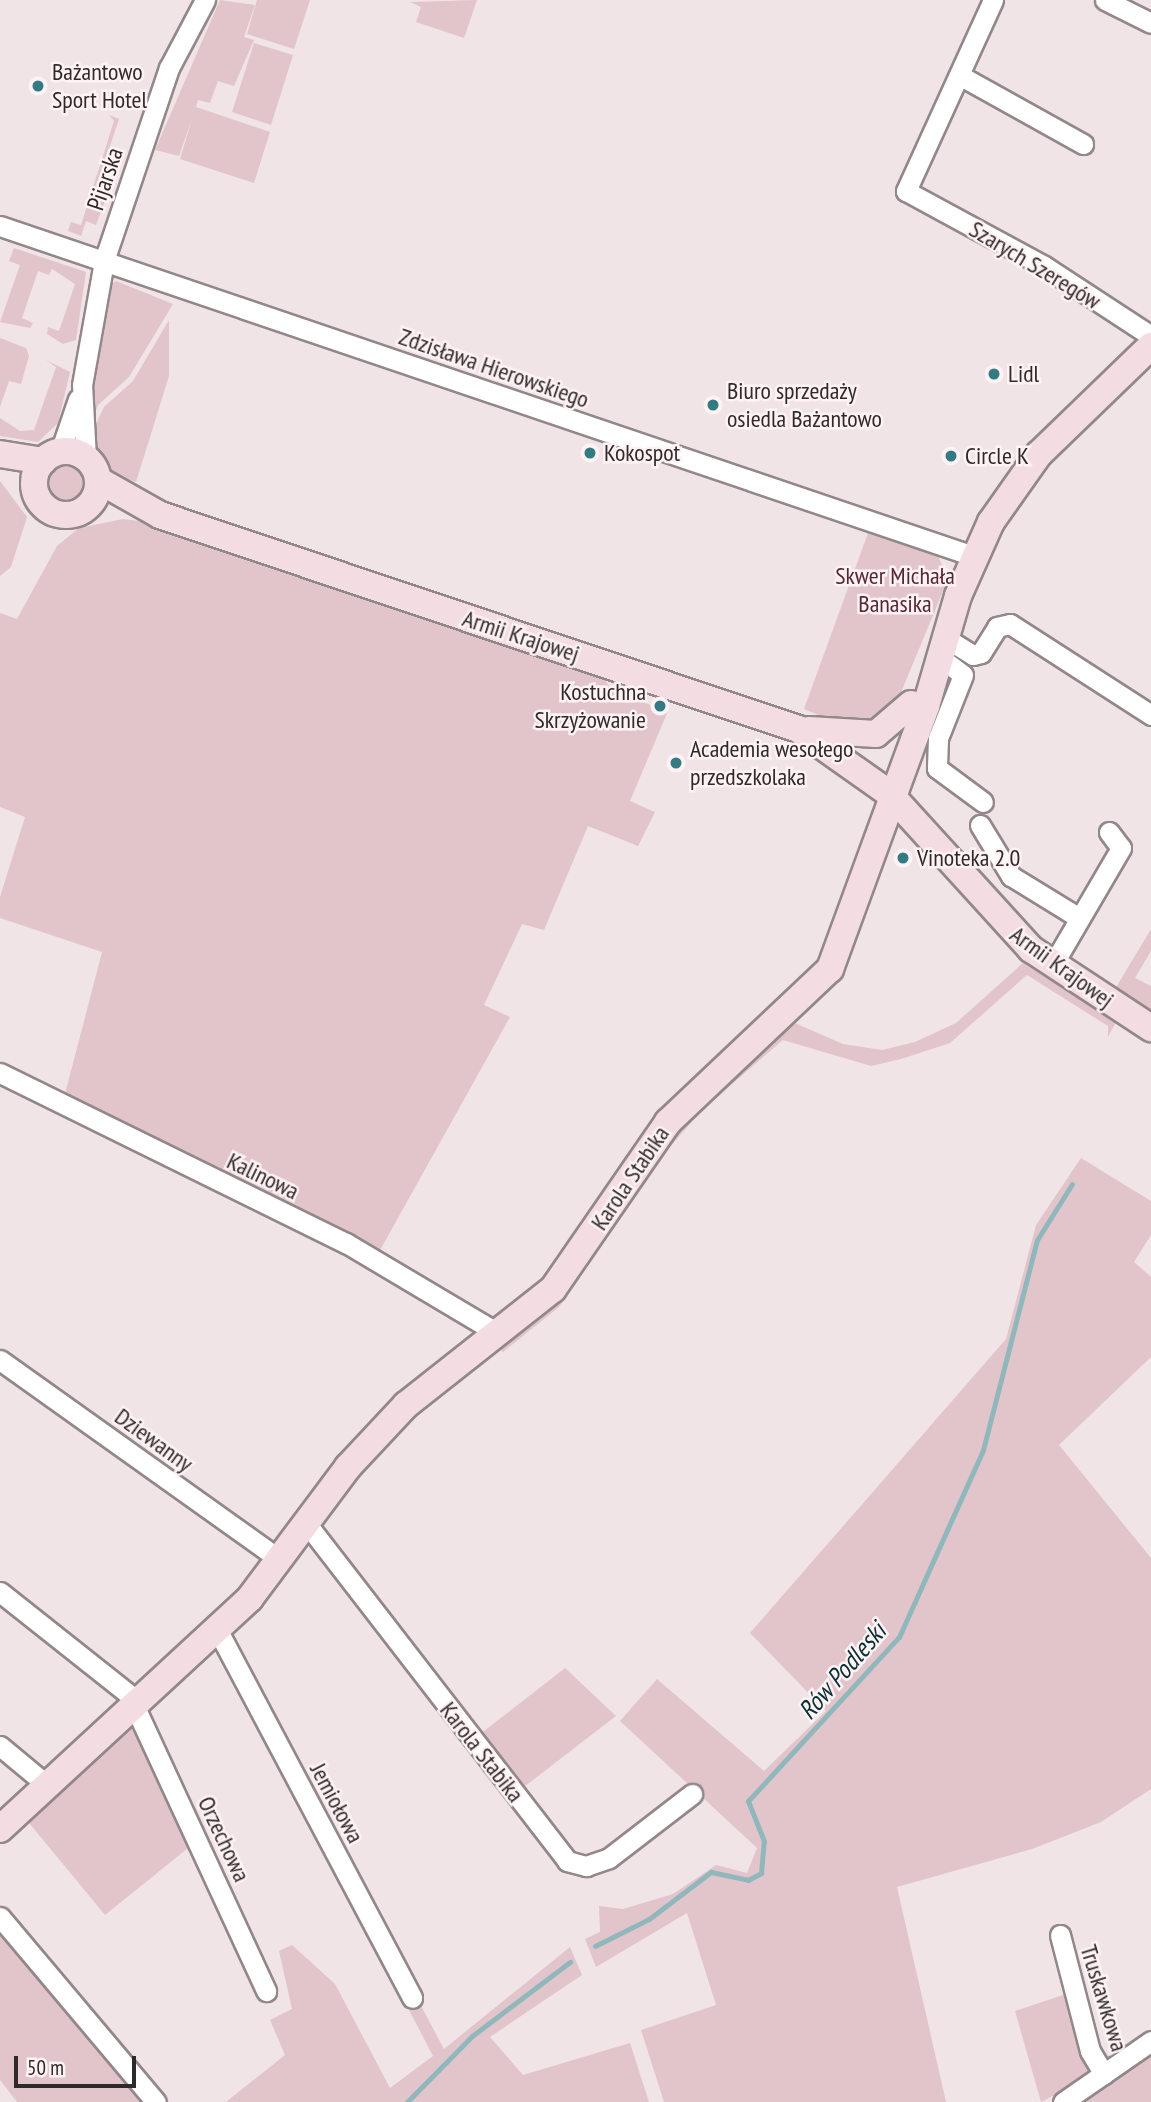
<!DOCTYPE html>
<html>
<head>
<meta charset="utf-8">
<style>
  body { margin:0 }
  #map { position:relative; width:1151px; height:2102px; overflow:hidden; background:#f0e4e6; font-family:"PT Sans Narrow",sans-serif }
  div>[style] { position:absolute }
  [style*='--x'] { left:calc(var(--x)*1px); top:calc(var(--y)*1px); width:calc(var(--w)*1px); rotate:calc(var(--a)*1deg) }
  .green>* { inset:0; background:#e2c5ca }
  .round { border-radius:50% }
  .stream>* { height:5px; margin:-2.5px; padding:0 2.5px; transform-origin:2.5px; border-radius:2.5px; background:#90b7bb }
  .roads { filter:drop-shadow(2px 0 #928789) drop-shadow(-2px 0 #928789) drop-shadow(0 2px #928789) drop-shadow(0 -2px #928789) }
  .street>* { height:19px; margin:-9.5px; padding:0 9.5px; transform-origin:9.5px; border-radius:9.5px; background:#fff }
  .secondary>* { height:26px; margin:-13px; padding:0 13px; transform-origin:13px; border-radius:13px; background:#f4dde2 }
  .secondary>.ring { margin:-13px; padding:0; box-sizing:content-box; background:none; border:26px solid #f4dde2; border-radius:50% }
  .dots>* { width:19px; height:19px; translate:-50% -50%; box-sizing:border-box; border:4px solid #fef2f4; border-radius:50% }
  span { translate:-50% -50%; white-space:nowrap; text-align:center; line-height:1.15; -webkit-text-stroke:5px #fef2f4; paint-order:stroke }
  .poi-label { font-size:24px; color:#2e292a }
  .left { translate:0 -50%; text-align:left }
  .right { translate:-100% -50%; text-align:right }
  .street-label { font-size:24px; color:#2e292a }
  .park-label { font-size:24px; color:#562632 }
  .water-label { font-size:26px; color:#083034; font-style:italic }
  .scale { position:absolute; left:14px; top:2056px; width:122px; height:32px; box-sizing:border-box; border:4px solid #2e292a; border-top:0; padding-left:9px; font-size:21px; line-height:24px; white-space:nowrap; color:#2e292a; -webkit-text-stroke:5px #fef2f4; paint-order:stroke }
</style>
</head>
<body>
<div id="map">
  <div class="green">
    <div style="clip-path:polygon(220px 0,255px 5px,244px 37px,254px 40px,234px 86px,218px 81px,210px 103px,198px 100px,196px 107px,270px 132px,254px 183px,180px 159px,192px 119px,179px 156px,155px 150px)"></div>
    <div style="clip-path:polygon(257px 0,310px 0,294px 49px,247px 34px)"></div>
    <div style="clip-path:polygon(477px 0,464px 38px,416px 22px,421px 7px,410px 2px)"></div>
    <div style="clip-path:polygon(254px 43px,293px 55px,271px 125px,232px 112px)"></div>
    <div style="clip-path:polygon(109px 115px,119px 119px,104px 164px,106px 198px,96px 225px,86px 221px,81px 236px,68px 231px,71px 222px,81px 225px,114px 121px)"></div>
    <div style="clip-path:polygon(14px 248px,86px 272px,76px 340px,63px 344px,47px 334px,48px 327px,59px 331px,75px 284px,52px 269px,49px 275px,38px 271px,22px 318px,33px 323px,30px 328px,0 322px,20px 265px,9px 261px)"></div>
    <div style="clip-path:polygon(116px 281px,173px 304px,129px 377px,98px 405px,89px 429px,106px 289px)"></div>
    <div style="clip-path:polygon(169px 320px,169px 376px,136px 482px,110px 473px,96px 448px,96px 424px,104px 407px,133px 381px)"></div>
    <div style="clip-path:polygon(0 338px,26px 348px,29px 356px,21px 384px,9px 381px,0 407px)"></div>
    <div style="clip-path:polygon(46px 360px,70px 372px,58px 423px,38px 442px,0 436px,0 418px,20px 431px,34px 430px,56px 367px)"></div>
    <div class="round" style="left:44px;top:462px;width:42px;height:42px"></div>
    <div style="clip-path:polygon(0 481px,27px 517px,11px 567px,0 576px)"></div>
    <div style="clip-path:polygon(123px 519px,165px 524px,600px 674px,614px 692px,668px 711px,630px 801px,655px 812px,638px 846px,588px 826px,544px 930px,522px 924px,484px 1005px,510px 1017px,379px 1252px,65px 1094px,102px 952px,0 918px,0 897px,25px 817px,0 807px,0 613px,17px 619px,57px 546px,79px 528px)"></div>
    <div style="clip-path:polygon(868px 533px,938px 556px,948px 579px,897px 702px,876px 723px,840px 724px,804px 709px)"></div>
    <div style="clip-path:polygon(1151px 929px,1151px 951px,1135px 978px,1151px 986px,1151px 1010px,1115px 989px)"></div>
    <div style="clip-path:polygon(1023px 963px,1116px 1022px,1108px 1037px,1108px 1026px,1027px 975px,950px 1043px,901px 1059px,871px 1066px,783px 1040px,703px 1109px,654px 1165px,559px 1307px,503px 1352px,495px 1345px,655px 1152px,790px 1021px,843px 1044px,882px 1050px,915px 1042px,956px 1023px)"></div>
    <div style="clip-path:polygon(1081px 1158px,1151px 1201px,1151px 1235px,1134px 1262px,1151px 1277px,1151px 1357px,1059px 1445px,1151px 1558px,1151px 1789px,1101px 1822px,1032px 1849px,897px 1887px,946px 2102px,664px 2102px,641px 2030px,716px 2005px,687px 1913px,596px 1967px,585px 1939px,600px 1932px,599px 1906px,623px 1909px,673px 1894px,716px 1865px,747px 1873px,757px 1848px,620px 1721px,657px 1679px,764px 1771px,826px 1711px,750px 1633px,1006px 1339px,1036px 1225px)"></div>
    <div style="clip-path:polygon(565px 1668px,616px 1716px,520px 1790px,479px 1735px)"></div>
    <div style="clip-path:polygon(134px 1719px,193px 1844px,105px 1915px,25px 1818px)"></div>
    <div style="clip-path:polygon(0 1928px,148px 2102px,17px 2102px,0 2080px)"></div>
    <div style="clip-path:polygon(292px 1945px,335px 1984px,390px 2088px,433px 2056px,408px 2008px,419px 2002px,444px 2049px,570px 1947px,582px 1975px,490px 2037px,523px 2075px,630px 2043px,649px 2102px,226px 2102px,285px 2055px,270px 2020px,292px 2009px,279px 1951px)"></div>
    <div style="clip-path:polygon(1072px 1992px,1095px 2074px,1041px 2102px,1015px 2011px)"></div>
    <div style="clip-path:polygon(1151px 2048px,1151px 2102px,1071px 2102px)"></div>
  </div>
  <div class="stream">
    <div style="--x:595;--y:1946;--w:60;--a:-26.6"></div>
    <div style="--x:649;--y:1919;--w:78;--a:-37.2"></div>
    <div style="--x:711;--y:1872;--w:38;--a:12"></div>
    <div style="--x:748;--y:1880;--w:15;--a:-28"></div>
    <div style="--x:761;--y:1873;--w:32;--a:-85"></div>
    <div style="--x:764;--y:1841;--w:43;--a:-111.8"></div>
    <div style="--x:748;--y:1801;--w:223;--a:-47.4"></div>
    <div style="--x:899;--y:1637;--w:205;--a:-65.8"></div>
    <div style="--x:983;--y:1450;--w:217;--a:-75.6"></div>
    <div style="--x:1037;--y:1240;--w:66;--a:-58"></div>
    <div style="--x:407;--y:2102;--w:93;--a:-45.4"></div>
    <div style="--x:472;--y:2036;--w:123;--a:-37.1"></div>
  </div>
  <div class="roads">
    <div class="street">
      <div style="--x:993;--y:0;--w:210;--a:114.5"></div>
      <div style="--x:906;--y:191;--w:157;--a:28.5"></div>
      <div style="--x:1044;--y:266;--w:128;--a:33.2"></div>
      <div style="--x:1105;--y:0;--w:51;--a:26.6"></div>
      <div style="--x:959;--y:75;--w:142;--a:29.1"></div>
      <div style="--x:0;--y:226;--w:1027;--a:18.73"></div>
      <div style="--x:60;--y:452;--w:56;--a:-71.2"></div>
      <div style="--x:86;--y:458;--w:73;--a:-93.1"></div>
      <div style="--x:82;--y:385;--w:126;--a:-79.9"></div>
      <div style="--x:104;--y:261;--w:204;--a:-71.4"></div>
      <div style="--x:169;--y:68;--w:77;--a:-62.1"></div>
      <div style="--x:944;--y:637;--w:34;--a:32"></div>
      <div style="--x:973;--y:655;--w:8;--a:-14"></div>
      <div style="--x:981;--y:653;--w:31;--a:-58"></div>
      <div style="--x:997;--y:627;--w:13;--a:-13"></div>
      <div style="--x:1010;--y:624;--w:168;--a:32.8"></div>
      <div style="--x:938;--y:656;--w:31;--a:37"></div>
      <div style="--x:963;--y:675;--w:68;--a:111.6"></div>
      <div style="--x:938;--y:738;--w:30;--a:92"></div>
      <div style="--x:937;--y:768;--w:57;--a:36.5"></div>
      <div style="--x:980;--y:825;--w:60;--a:58.7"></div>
      <div style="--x:1011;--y:876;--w:79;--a:31.5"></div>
      <div style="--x:1052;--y:966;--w:137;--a:-59.7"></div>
      <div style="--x:1121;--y:848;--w:20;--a:-127"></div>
      <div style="--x:0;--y:1073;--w:386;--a:26.2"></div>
      <div style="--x:346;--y:1243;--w:178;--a:30.7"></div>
      <div style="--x:0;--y:1360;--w:344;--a:35.5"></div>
      <div style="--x:307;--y:1524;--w:426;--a:52.3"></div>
      <div style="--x:567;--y:1861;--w:20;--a:15"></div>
      <div style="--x:586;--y:1866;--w:24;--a:-19"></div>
      <div style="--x:609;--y:1858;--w:105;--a:-37.6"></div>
      <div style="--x:0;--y:1592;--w:179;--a:38.4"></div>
      <div style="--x:218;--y:1631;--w:415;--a:62.1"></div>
      <div style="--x:135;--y:1707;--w:313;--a:65.2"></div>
      <div style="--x:0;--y:1746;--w:61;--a:39.7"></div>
      <div style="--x:0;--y:1917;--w:242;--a:49.9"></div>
      <div style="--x:1060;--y:1935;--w:120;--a:75.5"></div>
      <div style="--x:1090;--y:2051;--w:27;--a:59"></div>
      <div style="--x:1063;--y:2102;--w:107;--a:-34.7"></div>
    </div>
    <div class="secondary">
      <div class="ring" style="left:34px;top:451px;width:38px;height:38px"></div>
      <div style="--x:0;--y:454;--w:44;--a:9.2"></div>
      <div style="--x:98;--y:480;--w:71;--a:29.4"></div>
      <div style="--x:160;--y:515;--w:673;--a:18.54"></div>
      <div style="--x:798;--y:729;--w:113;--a:35.2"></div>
      <div style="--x:890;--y:794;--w:210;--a:47.7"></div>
      <div style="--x:1031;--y:949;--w:144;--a:33.4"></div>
      <div style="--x:809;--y:730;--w:67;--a:3.4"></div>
      <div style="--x:876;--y:734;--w:46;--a:-40.6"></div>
      <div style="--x:0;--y:1829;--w:340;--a:-42.7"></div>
      <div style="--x:250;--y:1598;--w:164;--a:-53.2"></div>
      <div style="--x:348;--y:1467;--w:85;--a:-46.9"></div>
      <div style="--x:406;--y:1405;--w:187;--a:-38.3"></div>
      <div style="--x:553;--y:1289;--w:203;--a:-55.4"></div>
      <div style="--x:668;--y:1122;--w:223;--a:-43.4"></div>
      <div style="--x:830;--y:969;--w:280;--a:-69.9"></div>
      <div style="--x:926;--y:706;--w:115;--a:-73.8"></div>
      <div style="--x:958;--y:596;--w:81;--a:-66"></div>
      <div style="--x:991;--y:522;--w:83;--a:-54.8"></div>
      <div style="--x:1039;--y:454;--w:156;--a:-44"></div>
    </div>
  </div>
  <div class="dots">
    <div style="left:38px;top:86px;background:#337b83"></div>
    <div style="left:994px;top:374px;background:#337b83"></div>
    <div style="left:713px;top:405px;background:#337b83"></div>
    <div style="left:590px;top:453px;background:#337b83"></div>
    <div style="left:951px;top:456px;background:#337b83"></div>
    <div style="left:660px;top:706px;background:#337b83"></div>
    <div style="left:676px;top:763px;background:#337b83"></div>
    <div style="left:903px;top:858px;background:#337b83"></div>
  </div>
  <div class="poi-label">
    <span class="left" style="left:52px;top:86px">Bażantowo<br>Sport Hotel</span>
    <span class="left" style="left:1008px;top:374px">Lidl</span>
    <span class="left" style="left:727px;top:405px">Biuro sprzedaży<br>osiedla Bażantowo</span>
    <span class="left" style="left:604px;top:453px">Kokospot</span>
    <span class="left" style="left:965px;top:456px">Circle K</span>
    <span class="right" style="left:646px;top:706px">Kostuchna<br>Skrzyżowanie</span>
    <span class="left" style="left:690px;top:763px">Academia wesołego<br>przedszkolaka</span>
    <span class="left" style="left:917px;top:858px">Vinoteka 2.0</span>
  </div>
  <div class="street-label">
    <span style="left:105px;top:179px;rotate:-71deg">Pijarska</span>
    <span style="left:1035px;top:265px;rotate:31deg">Szarych Szeregów</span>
    <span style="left:494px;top:368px;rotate:19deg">Zdzisława Hierowskiego</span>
    <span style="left:521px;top:636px;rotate:18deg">Armii Krajowej</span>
    <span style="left:1062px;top:967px;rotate:36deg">Armii Krajowej</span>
    <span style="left:263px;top:1176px;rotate:26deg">Kalinowa</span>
    <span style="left:630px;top:1178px;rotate:-56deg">Karola Stabika</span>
    <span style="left:154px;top:1440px;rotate:36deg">Dziewanny</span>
    <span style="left:482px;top:1752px;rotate:52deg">Karola Stabika</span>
    <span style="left:337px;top:1803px;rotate:62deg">Jemiołowa</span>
    <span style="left:224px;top:1839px;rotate:65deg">Orzechowa</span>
    <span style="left:1104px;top:1998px;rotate:73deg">Truskawkowa</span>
  </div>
  <div class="park-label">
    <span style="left:895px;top:590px">Skwer Michała<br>Banasika</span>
  </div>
  <div class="water-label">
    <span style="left:842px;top:1671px;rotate:-49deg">Rów Podleski</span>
  </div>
  <div class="scale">50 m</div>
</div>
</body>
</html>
